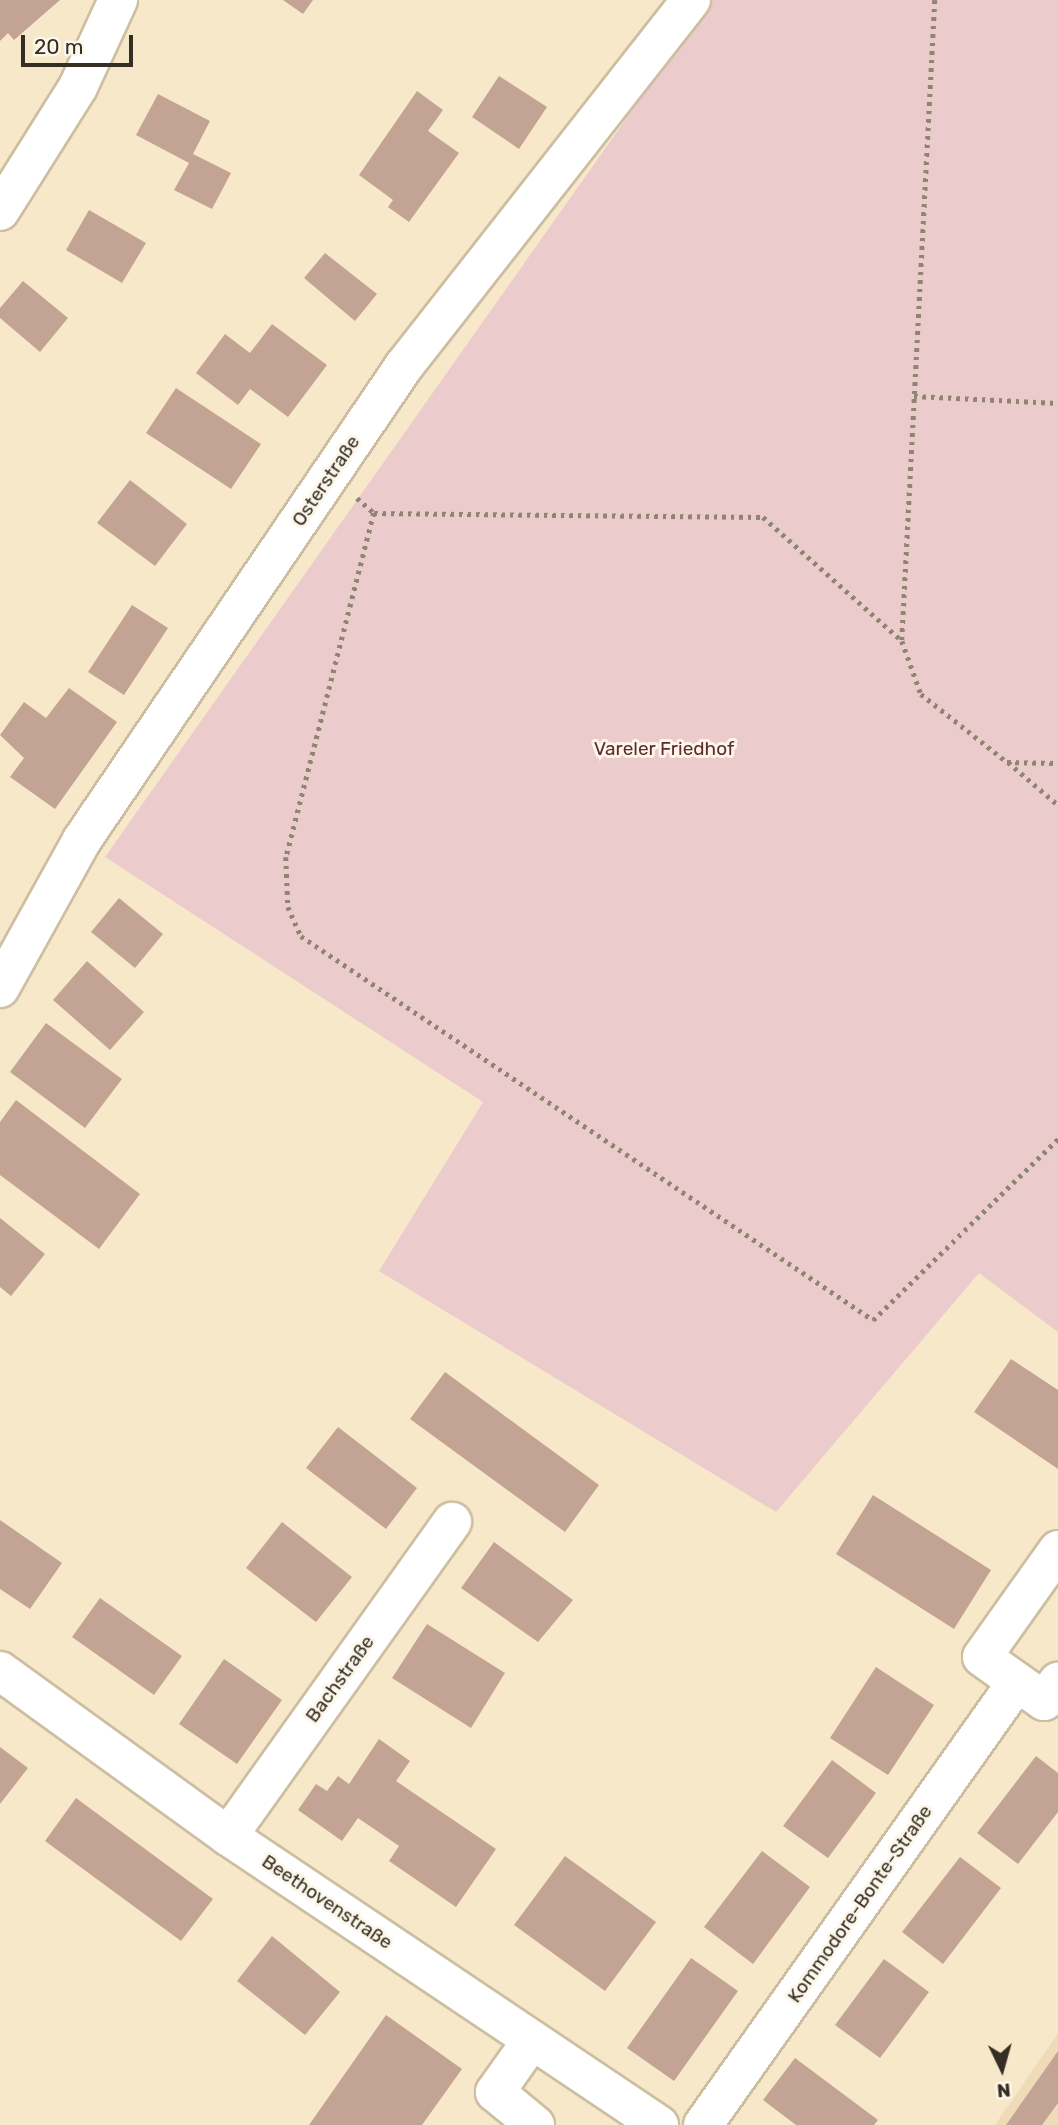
<!DOCTYPE html>
<html>
<head>
<meta charset="utf-8">
<style>
  body { margin:0 }
  #map { position:relative; width:1058px; height:2125px; overflow:hidden; background:#f8e8ca; font-family:Rubik,sans-serif }
  div>[style] { position:absolute }
  [style*='--x'] { left:calc(var(--x)*1px); top:calc(var(--y)*1px); width:calc(var(--w)*1px); rotate:calc(var(--a)*1deg) }
  .built>* { inset:0; background:#efdbb7 }
  .green>* { inset:0; background:#ebcbcc }
  .building>* { inset:0; background:#c3a494 }
  .path>* { height:4.5px; margin-top:-2.25px; transform-origin:0; background:repeating-linear-gradient(90deg,#908571 0 3.5px,transparent 0 8.5px) }
  .roads { filter:drop-shadow(2px 0 #cdbea1) drop-shadow(-2px 0 #cdbea1) drop-shadow(0 2px #cdbea1) drop-shadow(0 -2px #cdbea1) }
  .street>* { height:38px; margin:-19px; padding:0 19px; transform-origin:19px; border-radius:19px; background:#fff }
  span { translate:-50% -50%; white-space:nowrap; text-align:center; line-height:1.15; -webkit-text-stroke:6px #fdf6ea; paint-order:stroke }
  .street-label { font-size:19px; color:#352e23 }
  .park-label { font-size:19px; color:#602a2f }
  .north { position:absolute; left:967px; top:2034px; width:70px; height:70px; -webkit-text-stroke:5px #fdf6ea; paint-order:stroke; rotate:175deg; font-size:19px; font-weight:700; line-height:28px; text-align:center; color:#352e23 }
  .north::after { content:''; display:block; margin:auto; width:24px; height:32px; background:#352e23; clip-path:polygon(50% 0,100% 100%,50% 72%,0 100%) }
  .scale { position:absolute; left:21px; top:35px; width:112px; height:32px; box-sizing:border-box; border:4px solid #352e23; border-top:0; padding-left:9px; font-size:21px; line-height:24px; white-space:nowrap; color:#352e23; -webkit-text-stroke:5px #fdf6ea; paint-order:stroke }
</style>
</head>
<body>
<div id="map">
  <div class="built">
    <div style="clip-path:polygon(1058px 2033px,1058px 2125px,995px 2125px)"></div>
  </div>
  <div class="green">
    <div style="clip-path:polygon(710px 0,1058px 0,1058px 1332px,979px 1273px,776px 1512px,379px 1271px,483px 1102px,105px 857px)"></div>
  </div>
  <div class="building">
    <div style="clip-path:polygon(0 0,60px 0,14px 40px,8px 33px,0 41px)"></div>
    <div style="clip-path:polygon(283px 0,313px 0,303px 14px)"></div>
    <div style="clip-path:polygon(499px 76px,547px 107px,519px 149px,472px 117px)"></div>
    <div style="clip-path:polygon(417px 91px,443px 110px,428px 131px,459px 153px,409px 222px,388px 207px,393px 200px,359px 175px)"></div>
    <div style="clip-path:polygon(158px 94px,210px 121px,193px 154px,231px 173px,212px 209px,174px 190px,189px 163px,136px 135px)"></div>
    <div style="clip-path:polygon(89px 210px,146px 243px,122px 283px,66px 250px)"></div>
    <div style="clip-path:polygon(325px 253px,377px 294px,355px 321px,304px 278px)"></div>
    <div style="clip-path:polygon(23px 281px,68px 318px,40px 352px,0 318px,0 308px)"></div>
    <div style="clip-path:polygon(272px 324px,327px 365px,288px 417px,250px 389px,238px 405px,196px 373px,225px 334px,250px 353px)"></div>
    <div style="clip-path:polygon(176px 388px,261px 444px,231px 489px,146px 433px)"></div>
    <div style="clip-path:polygon(130px 480px,187px 524px,155px 566px,97px 523px)"></div>
    <div style="clip-path:polygon(132px 605px,168px 628px,124px 695px,88px 672px)"></div>
    <div style="clip-path:polygon(69px 688px,117px 722px,55px 809px,10px 777px,24px 758px,0 735px,24px 702px,46px 718px)"></div>
    <div style="clip-path:polygon(119px 898px,163px 934px,135px 968px,91px 932px)"></div>
    <div style="clip-path:polygon(87px 961px,144px 1012px,110px 1050px,53px 1000px)"></div>
    <div style="clip-path:polygon(46px 1023px,122px 1079px,85px 1128px,10px 1072px)"></div>
    <div style="clip-path:polygon(16px 1100px,140px 1194px,99px 1249px,0 1175px,0 1122px)"></div>
    <div style="clip-path:polygon(0 1218px,45px 1254px,11px 1296px,0 1287px)"></div>
    <div style="clip-path:polygon(1011px 1359px,1058px 1390px,1058px 1469px,974px 1412px)"></div>
    <div style="clip-path:polygon(445px 1372px,599px 1485px,565px 1532px,410px 1419px)"></div>
    <div style="clip-path:polygon(338px 1427px,417px 1488px,386px 1529px,306px 1468px)"></div>
    <div style="clip-path:polygon(873px 1495px,991px 1570px,954px 1629px,836px 1554px)"></div>
    <div style="clip-path:polygon(0 1520px,62px 1563px,30px 1609px,0 1589px)"></div>
    <div style="clip-path:polygon(282px 1522px,352px 1577px,316px 1622px,246px 1568px)"></div>
    <div style="clip-path:polygon(494px 1542px,573px 1600px,538px 1642px,461px 1588px)"></div>
    <div style="clip-path:polygon(100px 1598px,182px 1656px,154px 1695px,72px 1637px)"></div>
    <div style="clip-path:polygon(427px 1624px,505px 1673px,471px 1728px,392px 1678px)"></div>
    <div style="clip-path:polygon(224px 1659px,282px 1700px,237px 1764px,179px 1724px)"></div>
    <div style="clip-path:polygon(876px 1667px,934px 1705px,888px 1775px,830px 1738px)"></div>
    <div style="clip-path:polygon(379px 1739px,410px 1761px,396px 1781px,496px 1849px,456px 1907px,389px 1861px,399px 1846px,358px 1818px,342px 1841px,298px 1810px,316px 1784px,327px 1791px,338px 1776px,349px 1784px)"></div>
    <div style="clip-path:polygon(0 1747px,28px 1768px,0 1804px)"></div>
    <div style="clip-path:polygon(1036px 1756px,1058px 1773px,1058px 1812px,1018px 1864px,977px 1833px)"></div>
    <div style="clip-path:polygon(832px 1760px,876px 1793px,828px 1858px,783px 1826px)"></div>
    <div style="clip-path:polygon(76px 1798px,213px 1899px,181px 1941px,45px 1841px)"></div>
    <div style="clip-path:polygon(762px 1851px,810px 1887px,753px 1964px,704px 1927px)"></div>
    <div style="clip-path:polygon(565px 1856px,656px 1922px,605px 1991px,514px 1925px)"></div>
    <div style="clip-path:polygon(960px 1857px,1001px 1888px,943px 1964px,902px 1932px)"></div>
    <div style="clip-path:polygon(272px 1936px,340px 1992px,305px 2035px,237px 1981px)"></div>
    <div style="clip-path:polygon(691px 1958px,738px 1991px,674px 2081px,627px 2048px)"></div>
    <div style="clip-path:polygon(884px 1959px,929px 1992px,880px 2058px,835px 2025px)"></div>
    <div style="clip-path:polygon(386px 2015px,462px 2069px,422px 2125px,309px 2125px)"></div>
    <div style="clip-path:polygon(1058px 2051px,1058px 2103px,1042px 2125px,1006px 2125px)"></div>
    <div style="clip-path:polygon(795px 2058px,878px 2120px,874px 2125px,796px 2125px,763px 2100px)"></div>
  </div>
  <div class="path">
    <div style="--x:935;--y:0;--w:642;--a:92.95"></div>
    <div style="--x:902;--y:641;--w:56;--a:70.3"></div>
    <div style="--x:921;--y:694;--w:110;--a:38.3"></div>
    <div style="--x:1007;--y:762;--w:51;--a:1.1"></div>
    <div style="--x:914;--y:396;--w:144;--a:2.8"></div>
    <div style="--x:357;--y:498;--w:23;--a:41"></div>
    <div style="--x:374;--y:513;--w:355;--a:104.3"></div>
    <div style="--x:286;--y:857;--w:50;--a:87.7"></div>
    <div style="--x:288;--y:907;--w:32;--a:66"></div>
    <div style="--x:301;--y:936;--w:689;--a:33.87"></div>
    <div style="--x:873;--y:1320;--w:259;--a:-44.4"></div>
    <div style="--x:374;--y:513;--w:389;--a:0.6"></div>
    <div style="--x:763;--y:517;--w:185;--a:41.7"></div>
    <div style="--x:1008;--y:762;--w:66;--a:40.7"></div>
  </div>
  <div class="roads">
    <div class="street">
      <div style="--x:0;--y:211;--w:146;--a:-57.8"></div>
      <div style="--x:78;--y:87;--w:96;--a:-65.3"></div>
      <div style="--x:0;--y:988;--w:169;--a:-61"></div>
      <div style="--x:82;--y:840;--w:573;--a:-55.81"></div>
      <div style="--x:404;--y:366;--w:465;--a:-51.9"></div>
      <div style="--x:1058;--y:1550;--w:131;--a:125.4"></div>
      <div style="--x:982;--y:1657;--w:76;--a:35.4"></div>
      <div style="--x:1044;--y:1701;--w:24;--a:-54"></div>
      <div style="--x:0;--y:1671;--w:281;--a:35.9"></div>
      <div style="--x:228;--y:1836;--w:519;--a:33.84"></div>
      <div style="--x:228;--y:1836;--w:386;--a:-54.5"></div>
      <div style="--x:532;--y:2040;--w:64;--a:125.4"></div>
      <div style="--x:495;--y:2092;--w:52;--a:39.5"></div>
      <div style="--x:703;--y:2125;--w:543;--a:-54.67"></div>
    </div>
  </div>
  <div class="street-label">
    <span style="left:326px;top:481px;rotate:-56deg">Osterstraße</span>
    <span style="left:340px;top:1679px;rotate:-54deg">Bachstraße</span>
    <span style="left:327px;top:1902px;rotate:34deg">Beethovenstraße</span>
    <span style="left:860px;top:1904px;rotate:-55deg">Kommodore-Bonte-Straße</span>
  </div>
  <div class="park-label">
    <span style="left:664px;top:749px">Vareler Friedhof</span>
  </div>
  <div class="north">N</div>
  <div class="scale">20 m</div>
</div>
</body>
</html>
